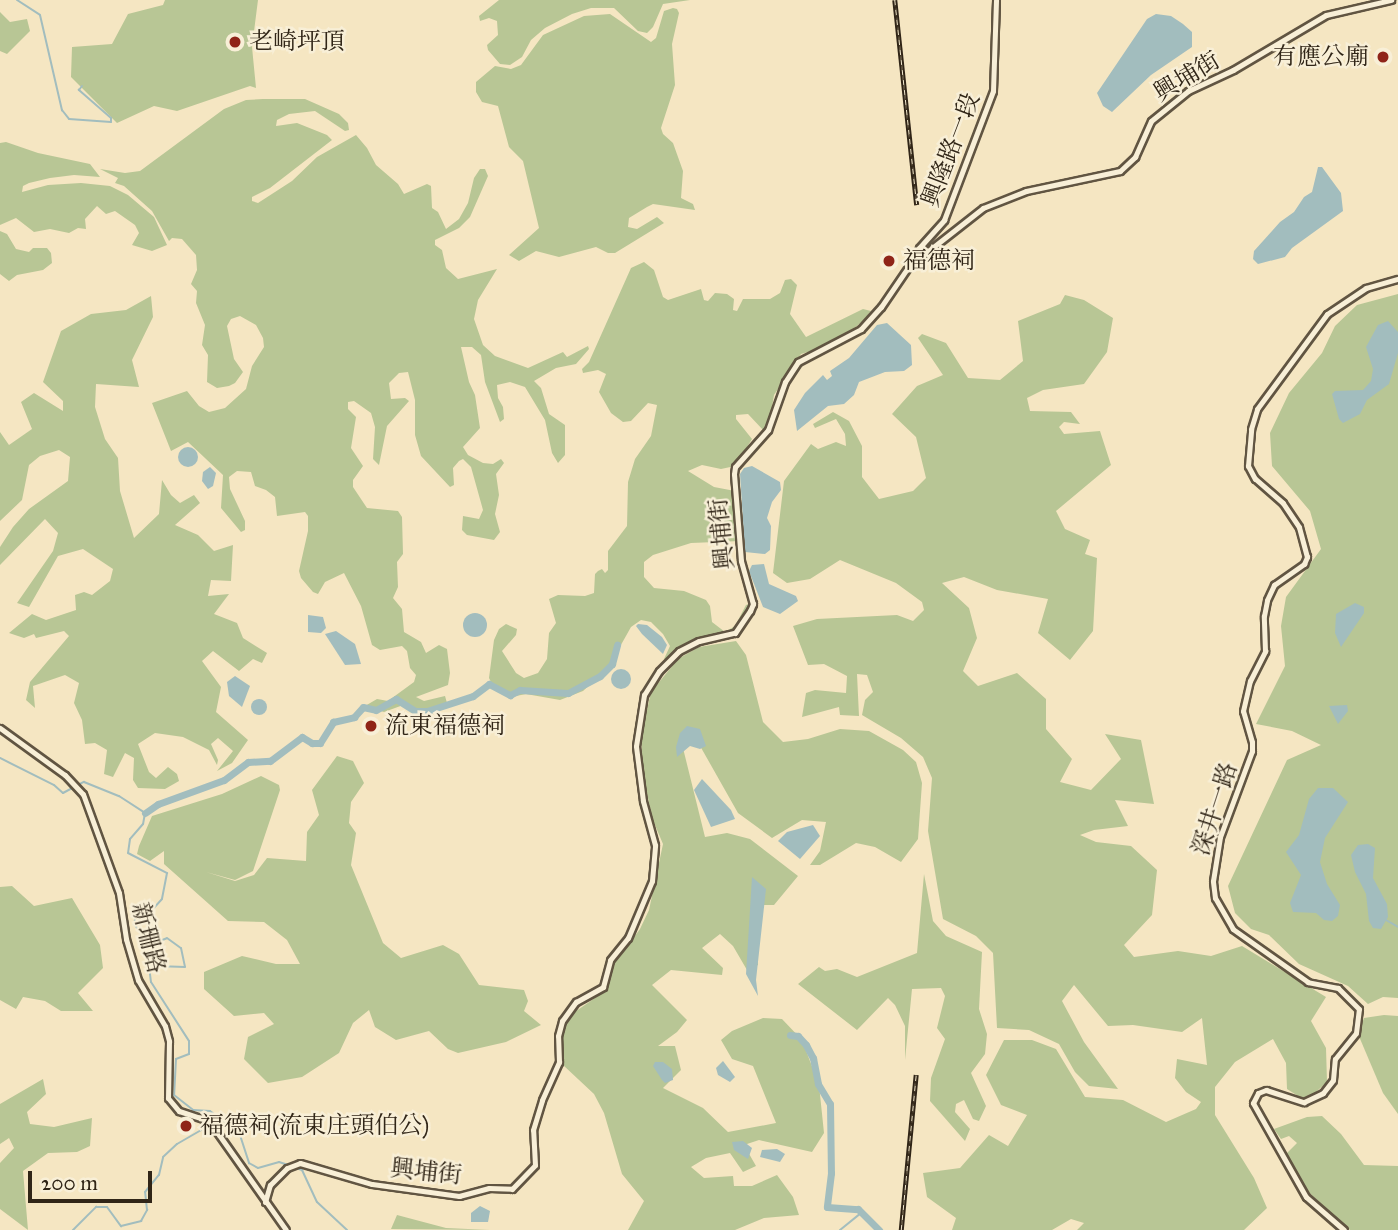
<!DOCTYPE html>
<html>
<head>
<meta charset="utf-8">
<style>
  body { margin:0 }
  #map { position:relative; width:1398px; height:1230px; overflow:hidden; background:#f5e6c2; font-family:"IM FELL Great Primer","Noto Serif TC",serif }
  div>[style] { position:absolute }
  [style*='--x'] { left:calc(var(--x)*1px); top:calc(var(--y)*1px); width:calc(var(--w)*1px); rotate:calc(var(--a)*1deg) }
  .green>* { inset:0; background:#b8c695 }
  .water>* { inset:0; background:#a2bdbe }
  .round { border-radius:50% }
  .stream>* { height:2px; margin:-1px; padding:0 1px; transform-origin:1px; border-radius:1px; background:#a2bdbe }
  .river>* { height:7px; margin:-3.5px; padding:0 3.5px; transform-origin:3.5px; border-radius:3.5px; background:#a2bdbe }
  .roads { filter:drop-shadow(2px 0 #615542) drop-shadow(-2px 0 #615542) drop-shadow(0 2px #615542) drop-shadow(0 -2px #615542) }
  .tertiary>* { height:5px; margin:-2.5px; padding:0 2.5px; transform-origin:2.5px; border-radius:2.5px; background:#f8efd7 }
  .rail>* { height:4.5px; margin-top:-2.25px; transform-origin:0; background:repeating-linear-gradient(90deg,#f8efd7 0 5px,#302517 0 10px); box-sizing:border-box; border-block:2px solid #302517 }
  .dots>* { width:19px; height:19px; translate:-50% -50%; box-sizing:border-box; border:4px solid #f8efd7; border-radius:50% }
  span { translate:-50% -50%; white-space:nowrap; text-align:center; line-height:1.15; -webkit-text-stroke:5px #f8efd7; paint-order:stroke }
  .poi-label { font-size:24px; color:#302517 }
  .left { translate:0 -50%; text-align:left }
  .right { translate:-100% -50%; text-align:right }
  .street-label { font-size:24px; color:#302517 }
  .scale { position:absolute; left:28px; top:1171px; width:124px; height:32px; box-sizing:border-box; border:4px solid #302517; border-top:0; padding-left:9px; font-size:21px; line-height:24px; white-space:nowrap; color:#302517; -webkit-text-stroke:5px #f8efd7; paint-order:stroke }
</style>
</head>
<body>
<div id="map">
  <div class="green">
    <div style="clip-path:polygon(165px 0,258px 0,252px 47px,256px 88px,250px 86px,177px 111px,154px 106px,117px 123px,71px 77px,72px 47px,112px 44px,128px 14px,163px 5px)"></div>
    <div style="clip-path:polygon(499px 0,690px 0,663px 4px,653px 27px,647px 33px,638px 31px,614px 8px,591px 8px,572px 14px,545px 28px,531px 40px,522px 57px,510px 65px,500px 64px,488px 50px,487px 45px,498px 35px,497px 21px,489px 18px,480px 21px,479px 16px)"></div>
    <div style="clip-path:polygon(673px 8px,677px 9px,679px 13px,672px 44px,675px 85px,661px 128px,663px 134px,673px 143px,683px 171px,681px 198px,693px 204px,695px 210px,653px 204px,647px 207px,629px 218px,628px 227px,637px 229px,657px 217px,664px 223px,615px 253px,608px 253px,596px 247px,559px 257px,536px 251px,519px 261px,509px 255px,539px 228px,523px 161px,509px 147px,498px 106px,482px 102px,476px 92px,476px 82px,495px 66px,511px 69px,521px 65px,543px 35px,584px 16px,610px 14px,651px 42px,656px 38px,664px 11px)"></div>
    <div style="clip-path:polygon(0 12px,10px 22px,27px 19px,30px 31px,7px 54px,0 51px)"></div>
    <div style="clip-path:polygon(263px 99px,305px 99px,339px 114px,348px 123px,349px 130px,345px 131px,315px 111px,289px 114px,277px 120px,276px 126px,297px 123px,327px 135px,332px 140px,270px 188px,252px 197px,252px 201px,258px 203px,292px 181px,317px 157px,356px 135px,367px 148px,376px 165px,398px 184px,404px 194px,427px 184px,431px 186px,432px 208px,438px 212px,446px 229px,459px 219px,468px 203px,474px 178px,480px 169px,485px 169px,488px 176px,470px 217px,459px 228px,435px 240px,435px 245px,442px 250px,446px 268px,458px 279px,497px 269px,478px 300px,474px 319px,483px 345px,495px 356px,528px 368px,563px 352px,567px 357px,588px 346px,589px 349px,576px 364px,556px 368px,534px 381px,541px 388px,549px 414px,565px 425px,565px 455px,558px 463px,552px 453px,545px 420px,525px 387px,510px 382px,497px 385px,498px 398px,503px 407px,504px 419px,500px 422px,485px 382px,481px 355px,472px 347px,461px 347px,469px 382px,475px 395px,480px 428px,463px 447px,468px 455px,483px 463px,493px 464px,501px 459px,504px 463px,496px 474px,499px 495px,495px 514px,500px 532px,494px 540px,467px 535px,462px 530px,463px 516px,479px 519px,483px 510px,471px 467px,463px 459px,459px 461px,453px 468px,454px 485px,450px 487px,421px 456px,415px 435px,415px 400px,408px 372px,399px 373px,389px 383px,391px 399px,405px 398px,409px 401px,387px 426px,379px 465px,373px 459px,375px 427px,371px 413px,354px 401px,348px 402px,348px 409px,356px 417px,351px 448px,363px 466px,353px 480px,353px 487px,367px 508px,398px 511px,402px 517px,403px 554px,397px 562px,398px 587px,393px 598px,402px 609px,404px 632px,421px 642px,426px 653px,439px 645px,447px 649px,450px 673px,448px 685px,416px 697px,424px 701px,445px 696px,447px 703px,439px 708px,416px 713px,406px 704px,384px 712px,365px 706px,377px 699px,388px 701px,414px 682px,416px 675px,410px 668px,407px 651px,402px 646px,380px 650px,372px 645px,361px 606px,344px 573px,325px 582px,318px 594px,313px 592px,301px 578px,299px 571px,308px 531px,308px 516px,305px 512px,277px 516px,275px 497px,266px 490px,255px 486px,251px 472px,237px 471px,229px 477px,230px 489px,245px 521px,245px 530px,241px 532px,221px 508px,223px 475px,188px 442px,171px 451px,152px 403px,187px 391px,199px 406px,209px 412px,225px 408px,246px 389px,252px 366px,264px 347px,263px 338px,256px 325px,240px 316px,231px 319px,227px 326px,234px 359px,243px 372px,235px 383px,229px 386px,217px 388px,207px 382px,208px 355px,202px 345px,205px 325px,196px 303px,197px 291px,191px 284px,197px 270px,196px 255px,182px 239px,172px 238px,169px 241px,152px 211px,124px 186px,115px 183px,118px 178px,100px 169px,125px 173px,140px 171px,224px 109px,246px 100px)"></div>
    <div style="clip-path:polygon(6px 142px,38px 153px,90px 164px,100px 177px,74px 175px,50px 178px,29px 183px,23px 186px,22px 192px,48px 185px,81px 183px,110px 186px,128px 195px,154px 217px,167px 245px,152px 251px,132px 245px,139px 233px,135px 225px,115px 211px,106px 214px,97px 206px,85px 219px,86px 229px,78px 228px,69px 233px,50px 229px,34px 232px,16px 218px,0 225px,0 143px)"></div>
    <div style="clip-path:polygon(0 231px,7px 234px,16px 249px,29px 252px,33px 248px,47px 248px,51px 253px,52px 263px,43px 270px,17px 275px,9px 281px,0 274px)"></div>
    <div style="clip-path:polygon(644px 262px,654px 270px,663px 297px,668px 300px,701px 289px,704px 300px,708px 301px,715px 293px,727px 294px,734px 299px,733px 310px,737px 311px,743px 299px,770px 299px,780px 293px,785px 280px,791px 279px,797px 285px,790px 314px,806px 337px,863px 309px,871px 311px,863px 321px,834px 344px,801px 354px,774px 395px,769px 426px,764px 431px,748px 414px,736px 415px,736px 419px,752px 439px,735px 466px,721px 469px,702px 465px,688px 471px,714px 487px,735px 491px,741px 527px,740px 541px,691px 543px,653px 555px,644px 562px,644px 577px,654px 588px,684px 591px,706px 600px,710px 606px,712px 622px,725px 632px,735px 626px,746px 605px,752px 603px,754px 610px,739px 634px,731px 639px,716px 638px,690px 646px,668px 661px,664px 659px,670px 646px,663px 634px,651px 622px,641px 620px,631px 627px,608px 668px,583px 691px,560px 700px,526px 694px,511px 697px,494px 688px,489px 678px,494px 640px,499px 629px,506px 624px,517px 629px,516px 635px,502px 651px,516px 673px,524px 678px,538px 673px,547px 659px,549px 633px,556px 623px,549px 599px,558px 595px,585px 596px,594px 593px,595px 574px,598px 571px,602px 569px,605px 573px,608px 570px,608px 551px,627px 526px,628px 482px,635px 459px,651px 436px,657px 405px,648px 403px,631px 421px,623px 422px,611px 413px,599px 392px,606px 374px,598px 370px,583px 373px,582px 369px,589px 362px,631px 268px)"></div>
    <div style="clip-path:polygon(1398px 294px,1398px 998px,1383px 997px,1368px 1004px,1348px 986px,1299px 964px,1269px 935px,1251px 929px,1235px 913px,1228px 886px,1287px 760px,1321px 745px,1292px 731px,1256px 724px,1285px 666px,1281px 626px,1286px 597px,1321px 549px,1310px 511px,1272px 466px,1270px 433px,1289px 393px,1322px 353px,1335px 326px,1357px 305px)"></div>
    <div style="clip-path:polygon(1065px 295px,1084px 300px,1113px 318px,1107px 352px,1084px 384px,1043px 390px,1027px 398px,1030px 411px,1071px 412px,1080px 424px,1064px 422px,1059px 427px,1064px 434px,1100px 431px,1111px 465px,1056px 511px,1065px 529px,1090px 540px,1085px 554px,1097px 558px,1093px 631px,1070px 660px,1038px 633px,1048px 599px,997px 590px,964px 577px,942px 583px,969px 608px,977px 638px,963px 671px,978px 686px,1017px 673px,1046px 699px,1046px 729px,1072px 759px,1060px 782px,1091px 790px,1121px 759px,1105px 734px,1141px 740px,1154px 804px,1115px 800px,1128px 826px,1094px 830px,1080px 835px,1096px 842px,1131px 846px,1157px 870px,1152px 915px,1124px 945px,1134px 957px,1178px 951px,1211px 956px,1242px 946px,1326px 997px,1311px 1021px,1326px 1048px,1327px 1082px,1306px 1101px,1287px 1089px,1286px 1063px,1273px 1039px,1235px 1062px,1215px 1087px,1215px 1115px,1254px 1178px,1267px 1208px,1244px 1230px,1077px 1230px,1084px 1223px,1071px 1219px,1052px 1230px,952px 1230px,956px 1218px,927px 1197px,923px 1173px,960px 1168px,989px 1135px,1008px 1146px,1027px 1115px,1001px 1105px,986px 1075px,1004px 1040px,1032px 1040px,1056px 1049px,1085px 1097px,1123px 1100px,1166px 1122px,1196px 1109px,1201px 1102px,1186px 1092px,1175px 1078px,1177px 1059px,1207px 1065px,1202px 1018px,1182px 1032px,1133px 1025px,1108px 1026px,1074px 985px,1062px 1001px,1084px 1042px,1118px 1089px,1089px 1086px,1075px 1072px,1059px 1044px,1029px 1030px,997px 1028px,993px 953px,976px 936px,943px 919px,928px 831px,932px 778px,923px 757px,901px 738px,862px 715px,865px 700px,873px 692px,867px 675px,857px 674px,859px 716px,840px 715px,839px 707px,802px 717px,806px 693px,815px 690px,846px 693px,847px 676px,824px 664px,808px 665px,793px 626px,817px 619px,897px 615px,913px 621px,924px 610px,922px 602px,896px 583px,840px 560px,810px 579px,787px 583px,773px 573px,784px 481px,811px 444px,818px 449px,836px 442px,846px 446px,845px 434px,836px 419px,815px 428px,813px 424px,833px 412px,849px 421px,862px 446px,862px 477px,879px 499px,913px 491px,926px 478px,916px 437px,892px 414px,917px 386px,943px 375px,918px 338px,922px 334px,946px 343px,968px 378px,1000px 380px,1023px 361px,1018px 321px,1060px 304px)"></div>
    <div style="clip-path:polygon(151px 296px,153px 317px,132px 360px,139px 387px,96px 384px,95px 407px,105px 439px,118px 458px,120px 491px,134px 538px,159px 514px,162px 480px,171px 495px,180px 503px,194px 495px,200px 503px,175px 525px,198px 535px,214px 551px,233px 545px,231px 581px,211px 580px,208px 596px,229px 594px,214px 614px,237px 623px,243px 638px,267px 653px,262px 663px,253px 659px,239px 671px,213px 651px,202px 661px,221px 687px,216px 712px,248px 740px,232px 763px,217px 771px,233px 751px,218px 738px,211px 744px,218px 760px,217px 765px,209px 750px,183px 737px,155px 733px,138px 744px,149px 772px,156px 778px,168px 767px,177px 774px,179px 781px,165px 789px,138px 788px,133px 780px,134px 758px,125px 753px,113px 777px,104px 774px,107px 750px,95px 743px,85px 744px,82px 720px,74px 703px,79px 683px,65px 675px,33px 686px,35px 708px,26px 700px,30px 682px,69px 636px,64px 631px,36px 638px,34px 634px,24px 638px,9px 633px,32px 614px,46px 620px,76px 610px,75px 595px,84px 592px,92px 595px,110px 581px,113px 569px,83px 549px,58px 556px,29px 607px,17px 603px,53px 551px,58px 533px,45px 519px,0 565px,0 547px,13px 527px,29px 509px,68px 481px,70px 457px,59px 450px,40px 456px,29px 465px,22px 500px,0 521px,0 432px,9px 445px,32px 429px,21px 402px,34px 393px,63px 411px,63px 401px,43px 382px,61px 331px,91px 314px,126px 310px)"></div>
    <div style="clip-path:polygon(736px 641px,746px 655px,763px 722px,783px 742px,808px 739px,840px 729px,869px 731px,903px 750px,916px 762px,922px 783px,918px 839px,901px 862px,875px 847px,856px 843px,820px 865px,810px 865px,820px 851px,826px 822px,802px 820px,772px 838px,738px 813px,695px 737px,681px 740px,705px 837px,727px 833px,750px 839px,798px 876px,774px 905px,755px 905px,758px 965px,747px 970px,733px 946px,720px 934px,702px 948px,723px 968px,722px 975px,671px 970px,652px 985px,687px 1020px,677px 1032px,658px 1046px,675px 1046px,681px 1070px,663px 1088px,703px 1108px,728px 1132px,776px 1123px,753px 1066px,732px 1059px,721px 1040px,732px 1031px,763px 1018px,782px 1019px,802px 1040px,819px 1085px,824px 1133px,812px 1152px,759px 1140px,744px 1145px,756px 1166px,743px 1172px,730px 1153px,706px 1158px,691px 1167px,704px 1178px,733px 1176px,734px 1186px,752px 1186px,777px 1175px,793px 1197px,799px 1215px,764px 1218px,735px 1230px,628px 1230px,644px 1201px,622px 1174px,604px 1113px,594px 1094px,563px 1065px,561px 1037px,569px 1016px,605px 991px,615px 963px,640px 929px,649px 910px,663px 844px,652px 818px,643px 773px,641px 736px,651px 692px,678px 659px,699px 647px)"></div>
    <div style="clip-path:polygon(337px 756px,353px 761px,364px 783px,351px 802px,349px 823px,356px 833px,351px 865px,383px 943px,401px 958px,443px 945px,459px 954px,479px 985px,524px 990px,528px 1001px,524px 1011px,541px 1025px,506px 1042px,458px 1053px,448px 1049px,429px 1031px,396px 1040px,375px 1027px,369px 1010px,353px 1023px,339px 1053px,302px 1077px,268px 1083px,244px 1059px,248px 1037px,274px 1024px,264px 1013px,234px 1016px,204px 989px,204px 972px,242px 956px,276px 964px,300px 964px,287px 940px,264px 922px,228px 921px,164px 864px,164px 851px,150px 861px,137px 854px,139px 846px,152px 816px,222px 794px,261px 776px,279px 785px,280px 790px,253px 871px,235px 880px,206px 872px,235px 881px,254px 875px,267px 858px,306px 861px,307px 832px,319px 815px,312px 790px)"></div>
    <div style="clip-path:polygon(924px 874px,933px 921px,946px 936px,982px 952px,979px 1009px,987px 1034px,985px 1054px,971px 1073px,986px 1106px,979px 1121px,973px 1119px,964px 1100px,956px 1104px,955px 1112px,970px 1129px,965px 1141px,930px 1101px,931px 1078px,945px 1039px,937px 1028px,945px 996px,941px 988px,912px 989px,905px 1060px,905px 1026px,895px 1005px,888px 998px,857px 1030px,798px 984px,819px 967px,825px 971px,837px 969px,857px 977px,917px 953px)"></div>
    <div style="clip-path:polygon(12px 886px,34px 906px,72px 898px,100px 945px,103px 968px,78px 993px,93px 1011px,61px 1011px,45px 1001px,23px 997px,16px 1009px,0 1000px,0 887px)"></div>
    <div style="clip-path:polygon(1384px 1015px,1398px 1016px,1398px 1114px,1383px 1093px,1358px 1034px,1364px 1018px)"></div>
    <div style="clip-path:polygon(43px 1079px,46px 1094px,27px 1112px,30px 1124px,54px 1127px,92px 1118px,90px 1146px,77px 1152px,48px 1153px,23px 1171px,28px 1230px,0 1209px,0 1163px,14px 1148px,9px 1138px,0 1144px,0 1104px)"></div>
    <div style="clip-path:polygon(1322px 1116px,1341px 1134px,1364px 1165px,1398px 1166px,1398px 1230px,1350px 1230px,1303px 1187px,1286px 1154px,1297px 1143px,1289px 1136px,1281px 1139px,1274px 1129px,1307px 1117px)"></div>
    <div style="clip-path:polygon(397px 1215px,446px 1228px,490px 1230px,391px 1229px)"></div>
  </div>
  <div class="water">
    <div style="clip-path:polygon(1156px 14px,1171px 16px,1183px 24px,1192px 32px,1192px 47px,1151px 75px,1112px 112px,1103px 106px,1097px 93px,1147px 19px)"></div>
    <div style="clip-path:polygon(1318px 167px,1322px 167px,1341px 193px,1343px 211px,1292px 248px,1285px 257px,1258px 264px,1253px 259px,1254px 251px,1280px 222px,1294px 212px,1304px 197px,1312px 192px)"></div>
    <div style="clip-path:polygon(1388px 321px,1398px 332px,1398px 353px,1389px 384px,1367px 400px,1360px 414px,1343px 423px,1339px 419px,1332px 394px,1335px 391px,1363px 390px,1371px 381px,1373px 369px,1366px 347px,1378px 325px)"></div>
    <div style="clip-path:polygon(887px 323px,911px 345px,912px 365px,904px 371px,885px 372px,859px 382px,854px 395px,844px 404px,828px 406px,797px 431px,794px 410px,805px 393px,823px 375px,827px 380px,832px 376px,830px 371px,849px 358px,877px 325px)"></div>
    <div class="round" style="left:178px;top:447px;width:20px;height:20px"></div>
    <div style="clip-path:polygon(752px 466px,780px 482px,781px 490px,772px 502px,767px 518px,771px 526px,770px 550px,765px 554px,745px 552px,740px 474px,744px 468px)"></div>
    <div style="clip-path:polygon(210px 467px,216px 473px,213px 486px,208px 489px,202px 481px,203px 472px)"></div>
    <div style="clip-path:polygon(764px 564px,769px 584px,796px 596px,798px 601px,780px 614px,763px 607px,749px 571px,752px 565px)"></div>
    <div style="clip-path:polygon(1355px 603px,1364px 607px,1364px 613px,1341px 647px,1335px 633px,1336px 614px)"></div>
    <div class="round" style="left:463px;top:613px;width:24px;height:24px"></div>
    <div style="clip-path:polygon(308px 615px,323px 617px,326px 628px,321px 633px,308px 632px)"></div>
    <div style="clip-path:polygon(638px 624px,647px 625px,662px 637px,667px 645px,663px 654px,642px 634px,636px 626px)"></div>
    <div style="clip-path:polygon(336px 631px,355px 644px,361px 664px,345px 665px,325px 634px)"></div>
    <div class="round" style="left:611px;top:669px;width:20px;height:20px"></div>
    <div style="clip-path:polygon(235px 676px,250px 686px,242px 707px,229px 696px,227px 682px)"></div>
    <div class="round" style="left:251px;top:699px;width:16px;height:16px"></div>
    <div style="clip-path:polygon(1347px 705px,1348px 711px,1338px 724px,1329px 706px)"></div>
    <div style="clip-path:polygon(687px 726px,700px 729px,706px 746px,700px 749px,690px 746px,677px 757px,676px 747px,680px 733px)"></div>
    <div style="clip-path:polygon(702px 779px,731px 810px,735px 819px,711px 827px,694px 790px)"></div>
    <div style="clip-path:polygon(1318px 788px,1333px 788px,1348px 802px,1325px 838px,1320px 862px,1327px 884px,1340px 905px,1338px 916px,1332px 921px,1324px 920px,1316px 913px,1293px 912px,1290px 903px,1301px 875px,1286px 852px,1299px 835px,1309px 799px)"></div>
    <div style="clip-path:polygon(813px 825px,820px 836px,800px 859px,778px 841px,787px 832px)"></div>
    <div style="clip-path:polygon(1368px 844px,1375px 848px,1373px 878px,1387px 904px,1388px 917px,1381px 929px,1373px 928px,1369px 921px,1366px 894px,1355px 872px,1351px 855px,1358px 845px)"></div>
    <div style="clip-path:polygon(752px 877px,766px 889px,756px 980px,758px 996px,746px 974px)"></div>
    <div style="clip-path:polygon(723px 1061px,735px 1077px,730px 1082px,718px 1075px,716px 1068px)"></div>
    <div style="clip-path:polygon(655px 1062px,663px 1062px,672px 1069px,673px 1080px,665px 1083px,662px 1080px,653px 1066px)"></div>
    <div style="clip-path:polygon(743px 1141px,752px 1148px,748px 1159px,734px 1150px,732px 1142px)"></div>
    <div style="clip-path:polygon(777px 1149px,785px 1154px,780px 1162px,760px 1157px,762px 1150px)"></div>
    <div style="clip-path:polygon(480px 1206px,490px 1211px,488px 1222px,471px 1222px,471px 1213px)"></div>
  </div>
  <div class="stream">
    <div style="--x:17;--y:0;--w:27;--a:33"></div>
    <div style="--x:40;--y:15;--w:98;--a:77"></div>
    <div style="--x:62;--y:110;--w:11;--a:52"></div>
    <div style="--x:69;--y:119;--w:42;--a:4.1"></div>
    <div style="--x:111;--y:122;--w:4;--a:-90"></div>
    <div style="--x:111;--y:118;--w:43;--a:-138.8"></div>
    <div style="--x:79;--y:90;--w:5;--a:-53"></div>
    <div style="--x:0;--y:758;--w:60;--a:26.6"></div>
    <div style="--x:54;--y:785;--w:12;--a:42"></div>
    <div style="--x:63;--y:793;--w:24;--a:-28"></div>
    <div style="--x:84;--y:782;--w:38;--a:22"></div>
    <div style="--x:119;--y:796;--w:31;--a:33"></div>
    <div style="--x:145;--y:813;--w:11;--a:100"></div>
    <div style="--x:143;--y:824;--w:20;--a:131"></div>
    <div style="--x:130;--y:839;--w:14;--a:98"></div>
    <div style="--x:128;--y:853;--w:44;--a:27.1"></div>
    <div style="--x:167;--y:873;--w:26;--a:101"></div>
    <div style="--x:162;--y:899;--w:15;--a:132"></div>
    <div style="--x:152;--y:910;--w:14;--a:-163"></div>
    <div style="--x:139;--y:906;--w:19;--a:106"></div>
    <div style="--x:134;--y:924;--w:26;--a:53"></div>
    <div style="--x:150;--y:945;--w:18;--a:-22"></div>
    <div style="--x:167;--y:938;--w:17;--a:36"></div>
    <div style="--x:181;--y:948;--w:19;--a:78"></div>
    <div style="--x:185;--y:967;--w:36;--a:-178"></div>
    <div style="--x:149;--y:966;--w:16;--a:83"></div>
    <div style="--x:151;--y:982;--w:70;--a:57.2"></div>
    <div style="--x:189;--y:1041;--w:13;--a:90"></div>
    <div style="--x:189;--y:1054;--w:14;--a:159"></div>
    <div style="--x:176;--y:1059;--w:36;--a:93"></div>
    <div style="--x:174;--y:1095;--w:24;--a:38"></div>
    <div style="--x:193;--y:1110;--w:17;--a:3"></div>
    <div style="--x:210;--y:1111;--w:36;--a:36"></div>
    <div style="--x:239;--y:1132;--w:33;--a:72"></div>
    <div style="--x:249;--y:1163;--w:10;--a:29"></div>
    <div style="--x:258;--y:1168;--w:22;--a:-16"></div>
    <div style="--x:279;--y:1162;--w:9;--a:18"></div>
    <div style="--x:1386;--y:920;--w:14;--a:30"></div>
    <div style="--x:294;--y:1167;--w:9;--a:21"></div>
    <div style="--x:302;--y:1170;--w:35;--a:65"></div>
    <div style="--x:317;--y:1202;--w:41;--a:43"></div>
    <div style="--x:73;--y:1230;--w:33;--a:-45"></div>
    <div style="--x:96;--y:1207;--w:11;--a:0"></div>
    <div style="--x:107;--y:1207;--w:24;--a:54"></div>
    <div style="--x:121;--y:1226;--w:21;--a:-14"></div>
    <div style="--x:141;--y:1221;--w:13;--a:-61"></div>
    <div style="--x:147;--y:1210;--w:18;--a:-96"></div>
    <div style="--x:145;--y:1192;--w:22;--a:-51"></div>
    <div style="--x:159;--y:1175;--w:18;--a:-77"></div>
    <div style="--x:163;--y:1157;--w:19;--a:-43"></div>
    <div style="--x:177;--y:1144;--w:38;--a:-30"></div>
    <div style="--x:840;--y:1230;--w:28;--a:-39"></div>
  </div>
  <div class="river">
    <div style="--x:145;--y:813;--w:16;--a:-35"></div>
    <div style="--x:158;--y:804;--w:70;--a:-20"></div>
    <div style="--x:224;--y:780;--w:30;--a:-37"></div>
    <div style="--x:248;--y:762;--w:22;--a:-3"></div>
    <div style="--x:270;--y:761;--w:40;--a:-37"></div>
    <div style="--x:302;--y:737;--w:12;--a:31"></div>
    <div style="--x:312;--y:743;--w:8;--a:0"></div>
    <div style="--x:320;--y:743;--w:25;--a:-58"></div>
    <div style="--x:333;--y:722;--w:22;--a:-13"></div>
    <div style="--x:354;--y:717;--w:13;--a:-48"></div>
    <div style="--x:363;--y:707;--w:13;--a:13"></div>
    <div style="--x:376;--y:710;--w:23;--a:-29"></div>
    <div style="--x:396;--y:699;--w:22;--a:32"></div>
    <div style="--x:415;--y:711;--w:12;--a:0"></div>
    <div style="--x:427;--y:711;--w:48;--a:-18.1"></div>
    <div style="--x:473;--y:696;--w:20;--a:-37"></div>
    <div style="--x:489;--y:684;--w:24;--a:28"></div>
    <div style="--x:510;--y:695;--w:11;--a:-27"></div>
    <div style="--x:520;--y:690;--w:48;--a:3.6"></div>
    <div style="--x:568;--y:693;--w:36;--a:-28"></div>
    <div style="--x:600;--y:676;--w:17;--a:-45"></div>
    <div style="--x:612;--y:664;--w:20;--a:-75"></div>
    <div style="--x:790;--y:1035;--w:8;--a:7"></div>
    <div style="--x:798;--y:1036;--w:12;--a:48"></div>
    <div style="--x:806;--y:1045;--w:15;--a:62"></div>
    <div style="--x:813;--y:1058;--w:26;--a:79"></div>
    <div style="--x:818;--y:1084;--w:23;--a:59"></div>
    <div style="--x:830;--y:1104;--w:69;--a:89.2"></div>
    <div style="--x:831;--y:1173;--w:34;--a:97"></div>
    <div style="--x:827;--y:1207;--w:31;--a:4"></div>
    <div style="--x:858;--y:1209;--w:30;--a:45"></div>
  </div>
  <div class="roads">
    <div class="tertiary">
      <div style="--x:914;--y:261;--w:14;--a:-69"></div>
      <div style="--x:919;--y:248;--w:38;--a:-48"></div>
      <div style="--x:944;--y:220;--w:138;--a:-69.2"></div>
      <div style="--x:993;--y:91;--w:91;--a:-88.1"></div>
      <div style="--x:0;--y:728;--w:80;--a:35.9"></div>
      <div style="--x:65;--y:775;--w:26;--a:47"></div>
      <div style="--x:83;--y:794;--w:105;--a:70"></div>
      <div style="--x:119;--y:893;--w:47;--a:81.3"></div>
      <div style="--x:126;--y:939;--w:43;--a:73.7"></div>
      <div style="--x:138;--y:980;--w:53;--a:59.6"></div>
      <div style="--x:165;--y:1026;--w:16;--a:75"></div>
      <div style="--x:169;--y:1041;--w:57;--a:91"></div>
      <div style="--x:168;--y:1098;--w:17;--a:50"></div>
      <div style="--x:179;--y:1111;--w:26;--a:18"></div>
      <div style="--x:204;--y:1119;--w:10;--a:37"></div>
      <div style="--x:212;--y:1125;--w:128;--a:54.8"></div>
      <div style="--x:265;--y:1202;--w:18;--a:-74"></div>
      <div style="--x:270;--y:1185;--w:24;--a:-45"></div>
      <div style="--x:287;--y:1168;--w:14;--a:-21"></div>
      <div style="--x:300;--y:1163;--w:75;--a:16.3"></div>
      <div style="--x:372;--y:1184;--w:88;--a:7.9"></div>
      <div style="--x:459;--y:1196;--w:31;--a:-15"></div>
      <div style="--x:489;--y:1188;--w:23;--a:2"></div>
      <div style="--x:512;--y:1189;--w:33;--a:-46"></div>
      <div style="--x:535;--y:1165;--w:35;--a:-93"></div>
      <div style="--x:533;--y:1130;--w:31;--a:-73"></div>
      <div style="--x:542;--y:1100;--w:42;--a:-65.9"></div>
      <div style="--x:559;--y:1062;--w:26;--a:-92"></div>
      <div style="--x:558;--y:1036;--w:16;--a:-75"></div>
      <div style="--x:562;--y:1021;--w:24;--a:-54"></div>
      <div style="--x:576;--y:1002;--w:31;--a:-29"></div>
      <div style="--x:603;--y:987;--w:28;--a:-75"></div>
      <div style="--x:610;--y:960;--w:28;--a:-51"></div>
      <div style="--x:628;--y:938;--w:62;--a:-67.2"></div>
      <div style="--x:652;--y:881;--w:36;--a:-85"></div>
      <div style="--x:655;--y:845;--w:46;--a:-105.3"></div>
      <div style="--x:643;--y:801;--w:55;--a:-97.3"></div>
      <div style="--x:636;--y:746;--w:52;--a:-81.1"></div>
      <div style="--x:644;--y:695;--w:28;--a:-58"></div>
      <div style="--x:659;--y:671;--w:28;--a:-45"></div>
      <div style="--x:679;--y:651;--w:22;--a:-27"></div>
      <div style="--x:699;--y:641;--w:37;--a:-13"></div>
      <div style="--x:735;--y:633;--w:27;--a:-56"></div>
      <div style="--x:750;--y:611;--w:8;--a:-67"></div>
      <div style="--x:753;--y:604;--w:45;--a:-105.6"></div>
      <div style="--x:741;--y:561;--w:87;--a:-94.6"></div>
      <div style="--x:734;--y:474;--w:7;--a:-82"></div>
      <div style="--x:735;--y:467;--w:50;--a:-48.3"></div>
      <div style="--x:768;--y:430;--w:51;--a:-70.5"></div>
      <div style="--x:785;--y:382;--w:24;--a:-57"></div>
      <div style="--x:798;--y:362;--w:71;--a:-27.6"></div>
      <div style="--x:861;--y:329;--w:30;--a:-48"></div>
      <div style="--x:881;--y:307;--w:50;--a:-55.7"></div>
      <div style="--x:909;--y:266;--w:94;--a:-38.1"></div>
      <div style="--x:983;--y:208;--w:46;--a:-21.6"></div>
      <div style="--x:1026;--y:191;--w:96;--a:-12"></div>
      <div style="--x:1120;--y:171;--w:21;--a:-43"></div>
      <div style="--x:1135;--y:157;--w:39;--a:-66"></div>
      <div style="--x:1151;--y:121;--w:48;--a:-39"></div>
      <div style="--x:1188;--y:91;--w:50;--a:-25"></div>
      <div style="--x:1233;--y:70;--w:108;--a:-30.6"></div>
      <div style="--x:1326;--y:15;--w:67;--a:-13"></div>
      <div style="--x:1344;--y:1230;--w:50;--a:-139"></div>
      <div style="--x:1306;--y:1197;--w:108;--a:-119.4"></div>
      <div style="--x:1253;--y:1103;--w:11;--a:-63"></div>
      <div style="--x:1258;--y:1093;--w:9;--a:-21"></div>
      <div style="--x:1266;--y:1090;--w:40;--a:18"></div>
      <div style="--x:1304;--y:1102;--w:21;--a:-25"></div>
      <div style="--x:1323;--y:1093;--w:16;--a:-52"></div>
      <div style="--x:1333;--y:1080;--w:21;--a:-85"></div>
      <div style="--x:1335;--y:1059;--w:33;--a:-51"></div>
      <div style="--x:1356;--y:1033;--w:24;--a:-83"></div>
      <div style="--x:1359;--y:1009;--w:30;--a:-135"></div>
      <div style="--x:1338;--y:988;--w:31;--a:-169"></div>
      <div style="--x:1308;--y:982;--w:92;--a:-144.8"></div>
      <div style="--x:1233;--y:929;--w:36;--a:-120"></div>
      <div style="--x:1215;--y:898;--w:17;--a:-97"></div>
      <div style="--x:1213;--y:881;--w:45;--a:-81"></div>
      <div style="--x:1220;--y:837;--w:92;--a:-69.6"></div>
      <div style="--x:1252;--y:751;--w:9;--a:-90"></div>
      <div style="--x:1252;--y:742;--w:32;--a:-106"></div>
      <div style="--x:1243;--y:711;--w:31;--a:-77"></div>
      <div style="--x:1250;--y:681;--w:34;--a:-63"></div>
      <div style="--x:1265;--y:651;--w:35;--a:-92"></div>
      <div style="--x:1264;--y:616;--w:16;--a:-79"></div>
      <div style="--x:1267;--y:600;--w:17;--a:-65"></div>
      <div style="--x:1274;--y:585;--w:37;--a:-35"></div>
      <div style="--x:1304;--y:564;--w:8;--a:-67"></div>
      <div style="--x:1307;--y:557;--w:31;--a:-105"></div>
      <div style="--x:1299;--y:527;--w:29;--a:-124"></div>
      <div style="--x:1283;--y:503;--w:37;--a:-139"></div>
      <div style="--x:1255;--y:479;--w:15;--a:-118"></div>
      <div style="--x:1248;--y:466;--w:37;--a:-85"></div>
      <div style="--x:1251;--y:429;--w:21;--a:-73"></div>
      <div style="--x:1257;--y:409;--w:118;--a:-53.6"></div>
      <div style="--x:1327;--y:314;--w:47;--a:-33.7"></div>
      <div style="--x:1366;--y:288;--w:33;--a:-16"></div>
    </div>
  </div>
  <div class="rail">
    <div style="--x:895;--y:0;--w:206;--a:83.9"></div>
    <div style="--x:901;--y:1230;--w:156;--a:-84.5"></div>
  </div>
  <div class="dots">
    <div style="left:235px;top:42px;background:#8f2418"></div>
    <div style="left:1383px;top:57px;background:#8f2418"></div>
    <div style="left:889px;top:261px;background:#8f2418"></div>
    <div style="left:371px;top:726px;background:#8f2418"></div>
    <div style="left:186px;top:1126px;background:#8f2418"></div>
  </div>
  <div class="poi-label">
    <span class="left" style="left:249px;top:42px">老崎坪頂</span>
    <span class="right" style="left:1369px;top:57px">有應公廟</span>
    <span class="left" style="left:903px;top:261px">福德祠</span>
    <span class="left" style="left:385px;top:726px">流東福德祠</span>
    <span class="left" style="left:200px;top:1126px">福德祠(流東庄頭伯公)</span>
  </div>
  <div class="street-label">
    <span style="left:1187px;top:77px;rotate:-31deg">興埔街</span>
    <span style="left:951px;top:150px;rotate:-69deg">興隆路一段</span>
    <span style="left:722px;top:534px;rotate:-96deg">興埔街</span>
    <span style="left:1215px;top:809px;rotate:-72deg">深井一路</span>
    <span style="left:148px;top:938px;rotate:76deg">新珊路</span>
    <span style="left:426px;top:1172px;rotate:6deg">興埔街</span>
  </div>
  <div class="scale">200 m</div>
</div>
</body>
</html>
